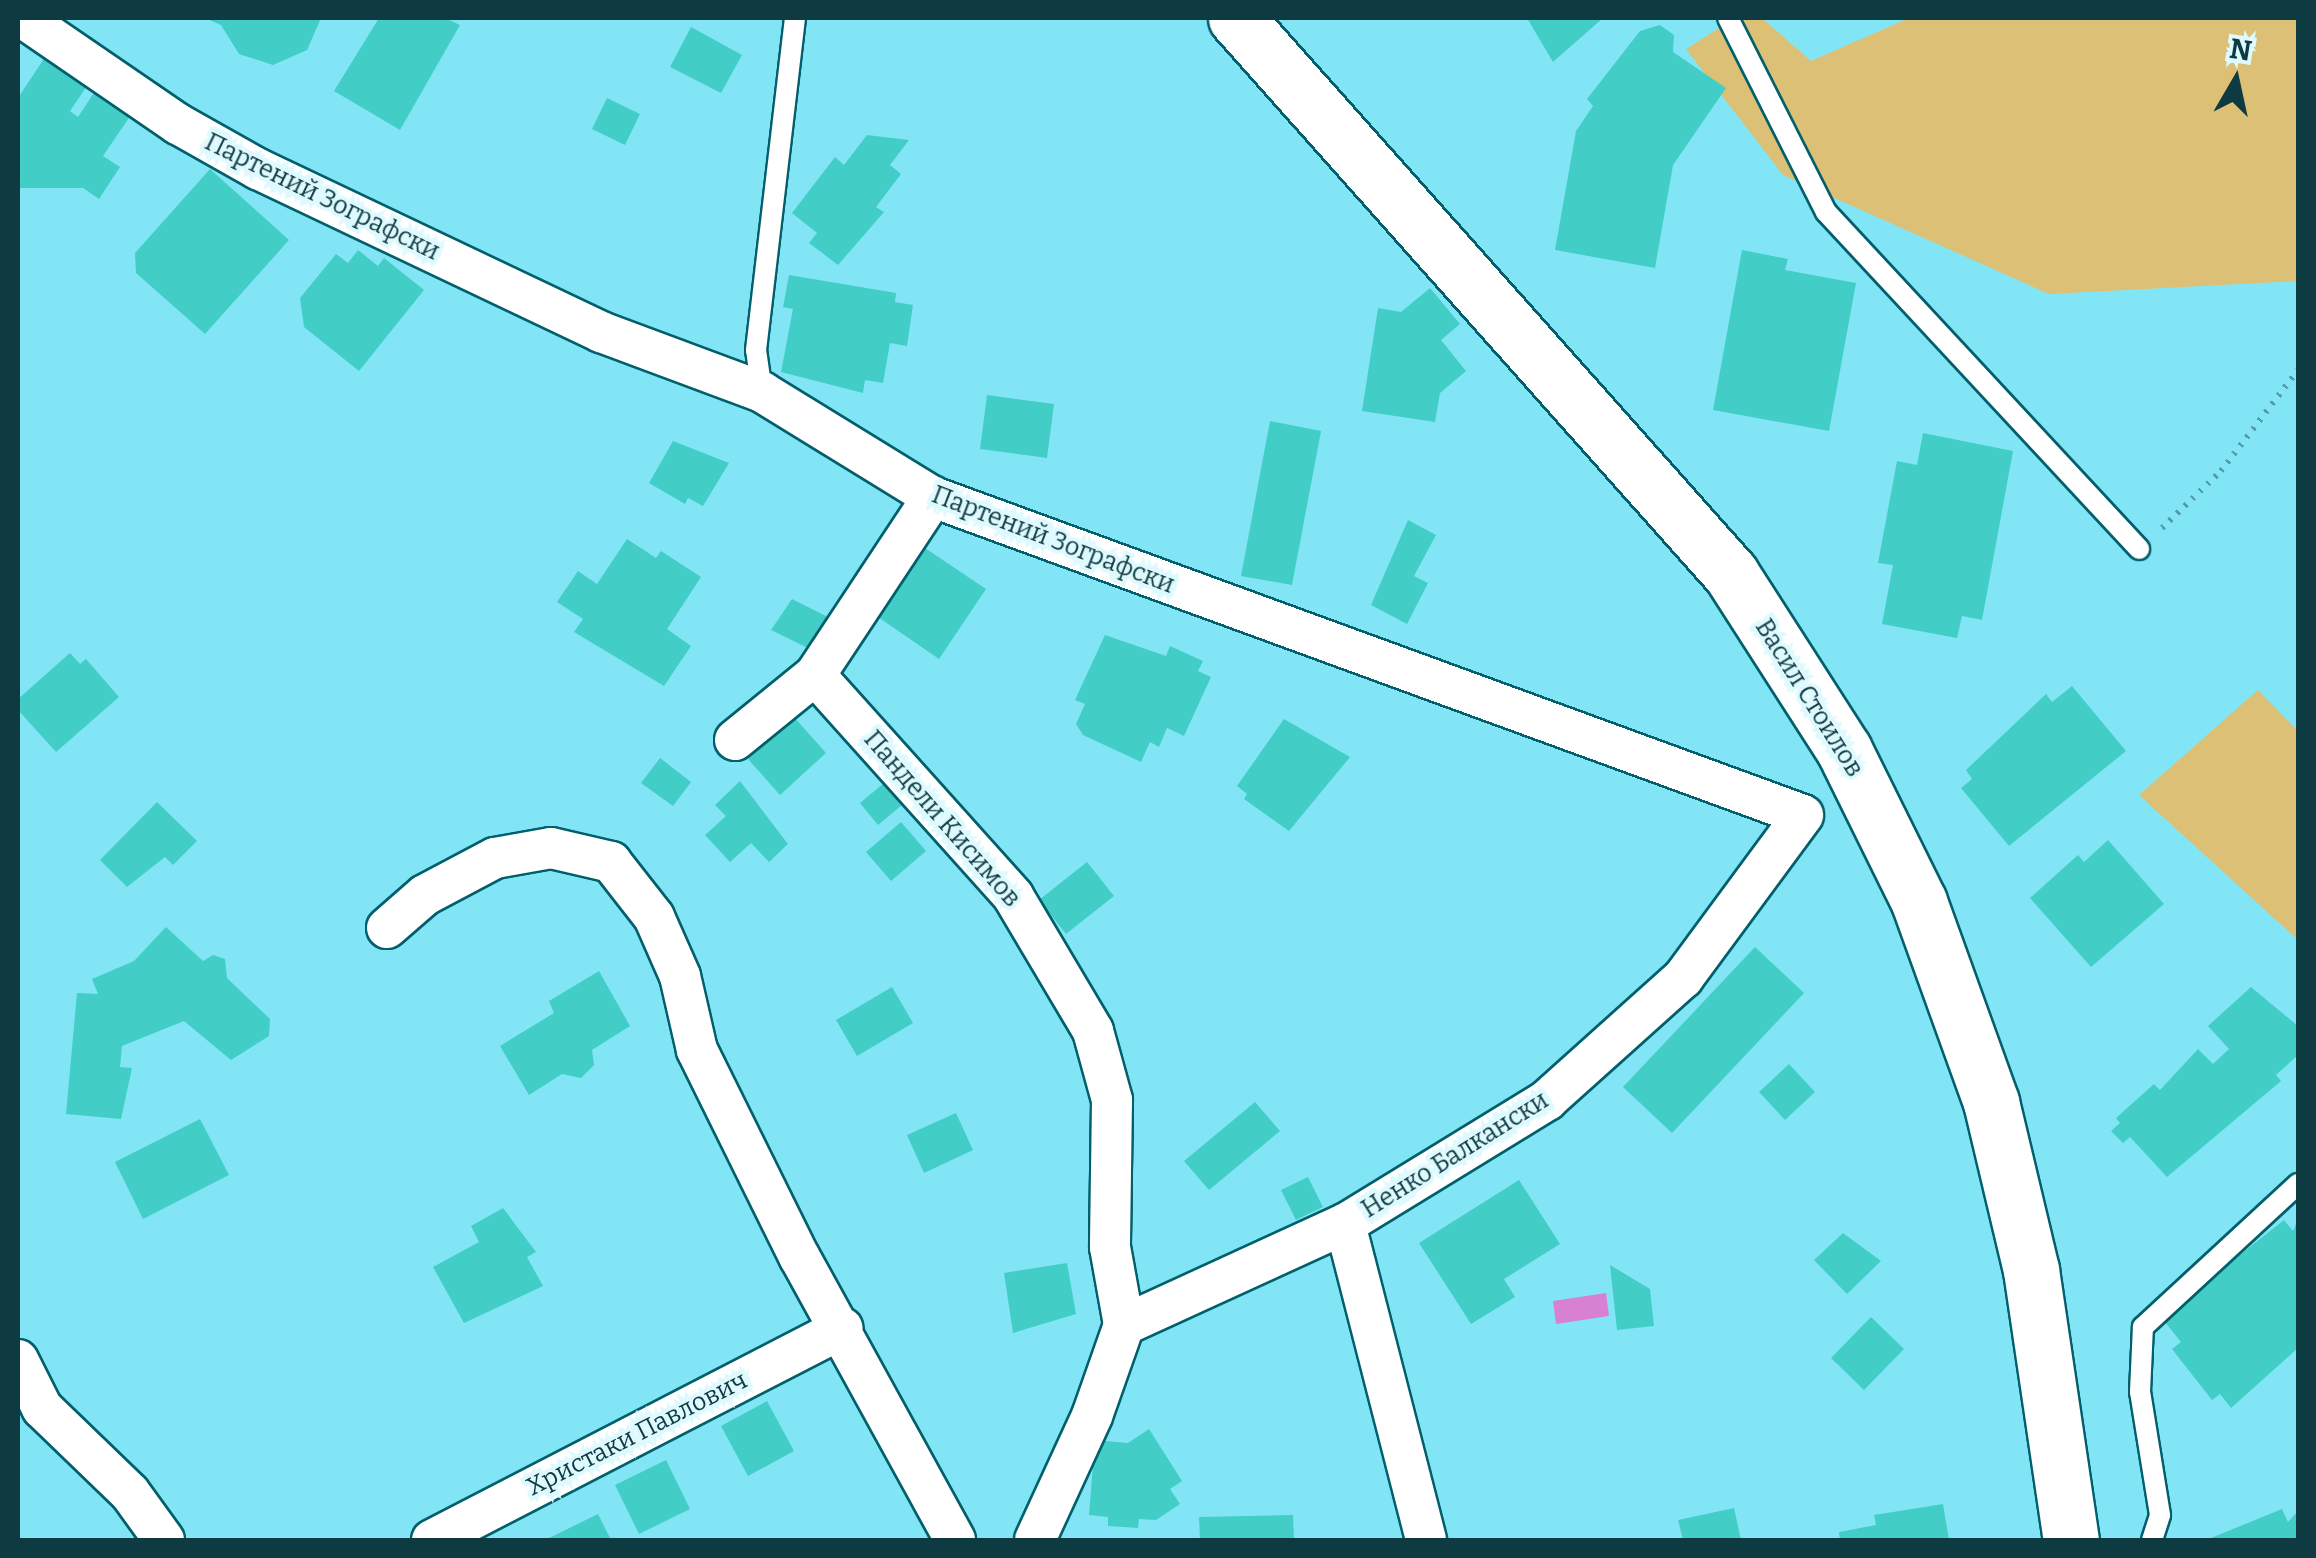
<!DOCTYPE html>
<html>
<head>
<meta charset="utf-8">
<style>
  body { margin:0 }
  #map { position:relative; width:2316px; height:1558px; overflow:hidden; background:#82e5f6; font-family:Bitter,serif }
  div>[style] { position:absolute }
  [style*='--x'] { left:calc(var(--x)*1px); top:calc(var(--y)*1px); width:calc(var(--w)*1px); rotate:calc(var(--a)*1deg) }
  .green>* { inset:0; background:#dcc075 }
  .water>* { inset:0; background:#d881d2 }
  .building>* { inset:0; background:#42cec6 }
  .path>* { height:6px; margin-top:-3px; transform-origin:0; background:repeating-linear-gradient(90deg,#519ca9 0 2.5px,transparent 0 10.5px) }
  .roads { filter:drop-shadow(2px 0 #025f6b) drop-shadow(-2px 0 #025f6b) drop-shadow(0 2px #025f6b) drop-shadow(0 -2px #025f6b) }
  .lane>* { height:20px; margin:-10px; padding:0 10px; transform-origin:10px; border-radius:10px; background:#fff }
  .street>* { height:40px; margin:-20px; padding:0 20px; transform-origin:20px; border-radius:20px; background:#fff }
  .secondary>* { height:55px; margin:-27.5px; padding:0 27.5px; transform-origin:27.5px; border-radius:27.5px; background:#fff }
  span { translate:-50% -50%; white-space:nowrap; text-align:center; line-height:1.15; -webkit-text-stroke:8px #dffaff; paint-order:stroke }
  .street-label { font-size:25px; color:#0e3a41 }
  .frame { position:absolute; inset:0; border:20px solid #0e3a41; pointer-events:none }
  .north { position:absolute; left:2186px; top:30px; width:100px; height:100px; -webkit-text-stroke:8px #dffaff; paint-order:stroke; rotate:9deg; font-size:28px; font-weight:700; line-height:40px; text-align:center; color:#0e3a41 }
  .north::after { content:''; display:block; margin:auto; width:35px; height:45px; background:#0e3a41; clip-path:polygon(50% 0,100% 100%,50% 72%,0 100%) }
</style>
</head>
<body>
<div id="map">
  <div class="green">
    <div style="clip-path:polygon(1735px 18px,1762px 18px,1811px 61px,1909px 18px,2298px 18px,2298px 281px,2049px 294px,1783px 175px,1686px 49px)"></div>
    <div style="clip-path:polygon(2258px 690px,2298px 731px,2298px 940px,2139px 795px)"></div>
  </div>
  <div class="water">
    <div style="clip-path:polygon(1606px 1293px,1609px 1316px,1556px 1324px,1553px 1301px)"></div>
  </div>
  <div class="building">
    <div style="clip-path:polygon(205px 18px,321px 18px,307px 50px,273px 65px,239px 54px,221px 25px)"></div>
    <div style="clip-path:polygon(379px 18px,445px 18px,460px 25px,400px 130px,334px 91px)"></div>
    <div style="clip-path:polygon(1527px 18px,1603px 18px,1553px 62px)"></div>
    <div style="clip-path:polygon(1660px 25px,1674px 35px,1673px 52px,1726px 88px,1673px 165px,1655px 268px,1555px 250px,1576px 131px,1593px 106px,1587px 99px,1640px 31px)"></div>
    <div style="clip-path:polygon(691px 27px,742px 55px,721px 93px,670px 67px)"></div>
    <div style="clip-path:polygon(51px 48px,93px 77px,70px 111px,78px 117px,99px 85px,135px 109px,103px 156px,120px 167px,99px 199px,83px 188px,18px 188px,18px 98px)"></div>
    <div style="clip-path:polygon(607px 98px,640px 114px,625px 145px,592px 129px)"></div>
    <div style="clip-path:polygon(867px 135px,909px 140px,890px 165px,901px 174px,876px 207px,884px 212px,838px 265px,809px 243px,817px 233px,792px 213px,835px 157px,844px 165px)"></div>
    <div style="clip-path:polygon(210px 169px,289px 240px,205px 334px,136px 273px,135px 253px)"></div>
    <div style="clip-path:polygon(358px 250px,378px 266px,384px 258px,424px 290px,359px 371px,304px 327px,300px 298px,336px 254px,348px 263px)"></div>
    <div style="clip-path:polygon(1742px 250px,1788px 259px,1785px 270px,1856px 283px,1829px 431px,1713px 410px)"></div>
    <div style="clip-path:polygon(789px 275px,896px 293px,895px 302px,913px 305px,907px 346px,890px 343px,883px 383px,865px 380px,863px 393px,781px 372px,793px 309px,783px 307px)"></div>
    <div style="clip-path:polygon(1430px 288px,1460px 324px,1441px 340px,1466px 371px,1440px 393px,1435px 422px,1362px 411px,1378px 308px,1401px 312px)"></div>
    <div style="clip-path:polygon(987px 395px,1054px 404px,1047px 458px,980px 449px)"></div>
    <div style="clip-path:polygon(1270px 421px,1321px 431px,1292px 585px,1241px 576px)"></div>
    <div style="clip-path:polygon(1923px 433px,2013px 451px,1982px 620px,1962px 616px,1957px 638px,1882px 624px,1893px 565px,1878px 563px,1897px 461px,1917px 465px)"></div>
    <div style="clip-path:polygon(673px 441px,729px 463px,703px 506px,688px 498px,685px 504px,649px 483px)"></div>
    <div style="clip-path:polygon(1408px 520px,1436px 535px,1414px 576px,1428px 583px,1407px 624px,1371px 605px)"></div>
    <div style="clip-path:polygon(627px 539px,656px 558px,661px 551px,701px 577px,667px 629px,691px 646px,664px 686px,574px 632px,583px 619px,557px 602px,578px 571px,597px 584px)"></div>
    <div style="clip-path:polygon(922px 546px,986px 589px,939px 659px,875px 615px)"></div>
    <div style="clip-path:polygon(792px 599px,838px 622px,816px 652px,771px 630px)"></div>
    <div style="clip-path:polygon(1105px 635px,1166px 656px,1170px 646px,1203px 661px,1198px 671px,1211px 677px,1184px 736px,1167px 728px,1159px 747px,1150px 742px,1141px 762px,1083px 735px,1076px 724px,1085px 704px,1075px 700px)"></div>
    <div style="clip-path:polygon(70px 653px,80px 664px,86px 659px,119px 697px,56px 752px,18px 710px,18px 699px)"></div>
    <div style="clip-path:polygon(2072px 686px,2126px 751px,2009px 846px,1961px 788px,1972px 779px,1966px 770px,2046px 694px,2052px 702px)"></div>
    <div style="clip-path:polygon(794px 717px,826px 753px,780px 795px,748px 759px)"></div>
    <div style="clip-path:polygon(1284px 719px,1350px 757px,1289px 831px,1244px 799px,1247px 794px,1237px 786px)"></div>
    <div style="clip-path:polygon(660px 758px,691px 782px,673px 806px,641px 783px)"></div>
    <div style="clip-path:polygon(740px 781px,788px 844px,769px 862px,751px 843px,730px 862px,705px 835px,726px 816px,715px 805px)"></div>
    <div style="clip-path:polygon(884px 783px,902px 805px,878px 825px,860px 803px)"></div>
    <div style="clip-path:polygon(157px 802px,197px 841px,173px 865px,165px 857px,127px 887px,100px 860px)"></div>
    <div style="clip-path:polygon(901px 822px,926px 851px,891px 881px,866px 852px)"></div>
    <div style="clip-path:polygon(2108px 840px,2164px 904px,2091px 967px,2030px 898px,2078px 855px,2084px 862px)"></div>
    <div style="clip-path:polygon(1087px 862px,1114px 896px,1066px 934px,1039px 900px)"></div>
    <div style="clip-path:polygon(166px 927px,203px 961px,213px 955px,225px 959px,227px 978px,270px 1019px,269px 1036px,231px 1060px,184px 1021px,122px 1046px,120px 1067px,132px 1068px,121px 1119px,66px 1114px,77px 993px,98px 994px,92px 979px,134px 961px)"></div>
    <div style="clip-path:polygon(1755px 947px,1804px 993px,1672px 1133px,1623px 1087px)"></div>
    <div style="clip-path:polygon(599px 971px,630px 1026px,592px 1050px,594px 1065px,581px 1078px,562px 1074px,529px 1095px,500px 1046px,554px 1013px,549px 1001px)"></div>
    <div style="clip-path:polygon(892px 987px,913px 1023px,857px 1056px,836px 1020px)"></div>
    <div style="clip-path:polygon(2251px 987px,2298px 1026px,2298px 1055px,2276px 1075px,2281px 1081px,2167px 1177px,2130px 1137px,2123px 1143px,2111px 1131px,2120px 1123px,2116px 1118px,2154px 1084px,2160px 1090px,2198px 1049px,2213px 1064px,2229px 1049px,2208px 1026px)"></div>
    <div style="clip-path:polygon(1789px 1064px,1815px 1092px,1785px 1120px,1759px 1092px)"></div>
    <div style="clip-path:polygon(1255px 1102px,1280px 1131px,1209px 1190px,1184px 1161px)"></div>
    <div style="clip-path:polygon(956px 1113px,973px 1150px,924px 1173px,907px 1135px)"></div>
    <div style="clip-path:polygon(200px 1119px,229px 1175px,143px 1219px,115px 1162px)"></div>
    <div style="clip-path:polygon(1308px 1177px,1323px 1207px,1296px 1220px,1281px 1190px)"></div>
    <div style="clip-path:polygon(1519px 1180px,1560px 1244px,1504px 1279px,1515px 1297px,1471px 1324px,1419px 1243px)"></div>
    <div style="clip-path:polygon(503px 1208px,536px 1252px,527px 1257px,543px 1286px,464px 1323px,433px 1267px,479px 1242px,471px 1226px)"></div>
    <div style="clip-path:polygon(2298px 1219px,2298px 1348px,2231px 1408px,2220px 1394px,2212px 1400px,2172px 1349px,2181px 1342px,2161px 1317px,2284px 1220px,2293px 1231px)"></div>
    <div style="clip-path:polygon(1843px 1233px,1881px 1261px,1847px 1294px,1814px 1260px)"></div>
    <div style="clip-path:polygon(1067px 1263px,1076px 1314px,1013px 1333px,1004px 1273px)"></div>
    <div style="clip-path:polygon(1610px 1265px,1650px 1289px,1654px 1326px,1617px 1330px)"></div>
    <div style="clip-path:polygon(1871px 1317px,1904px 1349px,1864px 1390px,1831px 1358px)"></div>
    <div style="clip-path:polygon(767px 1401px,794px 1451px,748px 1476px,721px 1426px)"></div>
    <div style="clip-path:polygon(1149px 1429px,1182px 1481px,1170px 1489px,1180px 1504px,1156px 1520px,1139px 1519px,1138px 1528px,1108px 1526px,1108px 1517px,1089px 1515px,1095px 1440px,1128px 1443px)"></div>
    <div style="clip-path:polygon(666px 1460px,690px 1509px,639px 1534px,615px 1485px)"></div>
    <div style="clip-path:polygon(1943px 1504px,1949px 1540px,1840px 1540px,1839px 1532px,1876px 1525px,1874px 1515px)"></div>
    <div style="clip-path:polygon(1734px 1508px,1741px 1540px,1683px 1540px,1678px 1520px)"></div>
    <div style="clip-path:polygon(2282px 1509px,2288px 1522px,2298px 1511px,2298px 1540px,2206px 1540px)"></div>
    <div style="clip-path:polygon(598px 1514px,611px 1540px,545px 1540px)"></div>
    <div style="clip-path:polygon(1293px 1515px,1294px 1540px,1200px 1540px,1199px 1517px)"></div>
  </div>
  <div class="path">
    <div style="--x:2162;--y:528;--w:82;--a:-44"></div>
    <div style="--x:2221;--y:471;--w:127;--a:-52.7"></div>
  </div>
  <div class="roads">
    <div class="lane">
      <div style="--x:1728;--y:18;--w:217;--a:63.2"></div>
      <div style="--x:1826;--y:212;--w:460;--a:47.1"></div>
      <div style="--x:762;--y:392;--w:42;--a:-98.1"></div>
      <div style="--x:756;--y:350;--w:334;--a:-83.3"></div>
      <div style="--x:2152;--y:1540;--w:26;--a:-72"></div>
      <div style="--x:2160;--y:1515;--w:125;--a:-99.2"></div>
      <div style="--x:2140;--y:1392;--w:65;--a:-87.4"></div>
      <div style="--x:2143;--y:1327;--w:211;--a:-42.7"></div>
    </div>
    <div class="street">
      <div style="--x:23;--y:18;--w:188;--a:34.4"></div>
      <div style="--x:178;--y:124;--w:92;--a:29.4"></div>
      <div style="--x:258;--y:169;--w:380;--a:25.4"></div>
      <div style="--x:601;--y:332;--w:172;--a:20.4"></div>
      <div style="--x:762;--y:392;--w:201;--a:31.6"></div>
      <div style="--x:933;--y:497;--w:926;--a:20.08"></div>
      <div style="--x:815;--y:675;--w:297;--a:48.1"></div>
      <div style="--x:1013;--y:896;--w:157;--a:59.3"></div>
      <div style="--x:1093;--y:1031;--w:72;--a:74.6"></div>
      <div style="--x:1112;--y:1100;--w:147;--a:90.8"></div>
      <div style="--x:1110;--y:1247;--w:79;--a:79.8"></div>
      <div style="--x:1124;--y:1325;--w:96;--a:109.4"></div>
      <div style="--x:1092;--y:1416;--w:136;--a:114.7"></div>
      <div style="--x:735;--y:740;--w:103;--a:-39.1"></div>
      <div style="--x:815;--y:675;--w:214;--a:-56.5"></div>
      <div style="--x:387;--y:928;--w:50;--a:-41"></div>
      <div style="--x:425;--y:895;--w:79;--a:-27.9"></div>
      <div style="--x:495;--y:858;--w:57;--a:-10.1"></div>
      <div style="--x:551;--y:848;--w:62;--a:13.1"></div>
      <div style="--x:611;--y:862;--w:70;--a:52"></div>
      <div style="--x:654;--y:917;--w:64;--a:66.2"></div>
      <div style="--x:680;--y:976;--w:76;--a:77.1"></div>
      <div style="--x:697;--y:1050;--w:230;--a:63.7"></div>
      <div style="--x:799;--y:1256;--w:324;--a:61.2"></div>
      <div style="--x:1345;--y:1224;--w:326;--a:75.6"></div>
      <div style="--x:1124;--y:1325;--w:243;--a:-24.6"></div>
      <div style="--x:1345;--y:1224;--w:237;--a:-31.5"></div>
      <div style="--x:1547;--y:1100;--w:183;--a:-41.9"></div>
      <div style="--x:1683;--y:978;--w:202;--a:-53.6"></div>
      <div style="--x:18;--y:1360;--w:54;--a:63.4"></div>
      <div style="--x:42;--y:1408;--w:122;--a:44"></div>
      <div style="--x:130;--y:1493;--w:58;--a:54.1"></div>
      <div style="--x:432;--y:1540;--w:462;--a:-27.3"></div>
    </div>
    <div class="secondary">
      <div style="--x:1236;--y:18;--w:744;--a:48.32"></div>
      <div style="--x:1731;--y:574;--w:209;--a:57.3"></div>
      <div style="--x:1844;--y:750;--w:169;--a:63.7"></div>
      <div style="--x:1919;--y:902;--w:213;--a:70.2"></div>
      <div style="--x:1991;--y:1102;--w:173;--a:76.6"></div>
      <div style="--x:2031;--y:1270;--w:273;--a:81.6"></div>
    </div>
  </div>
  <div class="street-label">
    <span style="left:322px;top:197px;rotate:26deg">Партений Зографски</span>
    <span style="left:1053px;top:540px;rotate:21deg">Партений Зографски</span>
    <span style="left:1809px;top:698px;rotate:58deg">Васил Стоилов</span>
    <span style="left:942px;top:819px;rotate:49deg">Пандели Кисимов</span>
    <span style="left:1455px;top:1155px;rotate:-32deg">Ненко Балкански</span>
    <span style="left:637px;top:1434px;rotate:-27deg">Христаки Павлович</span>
  </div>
  <div class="frame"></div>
  <div class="north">N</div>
</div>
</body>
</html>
